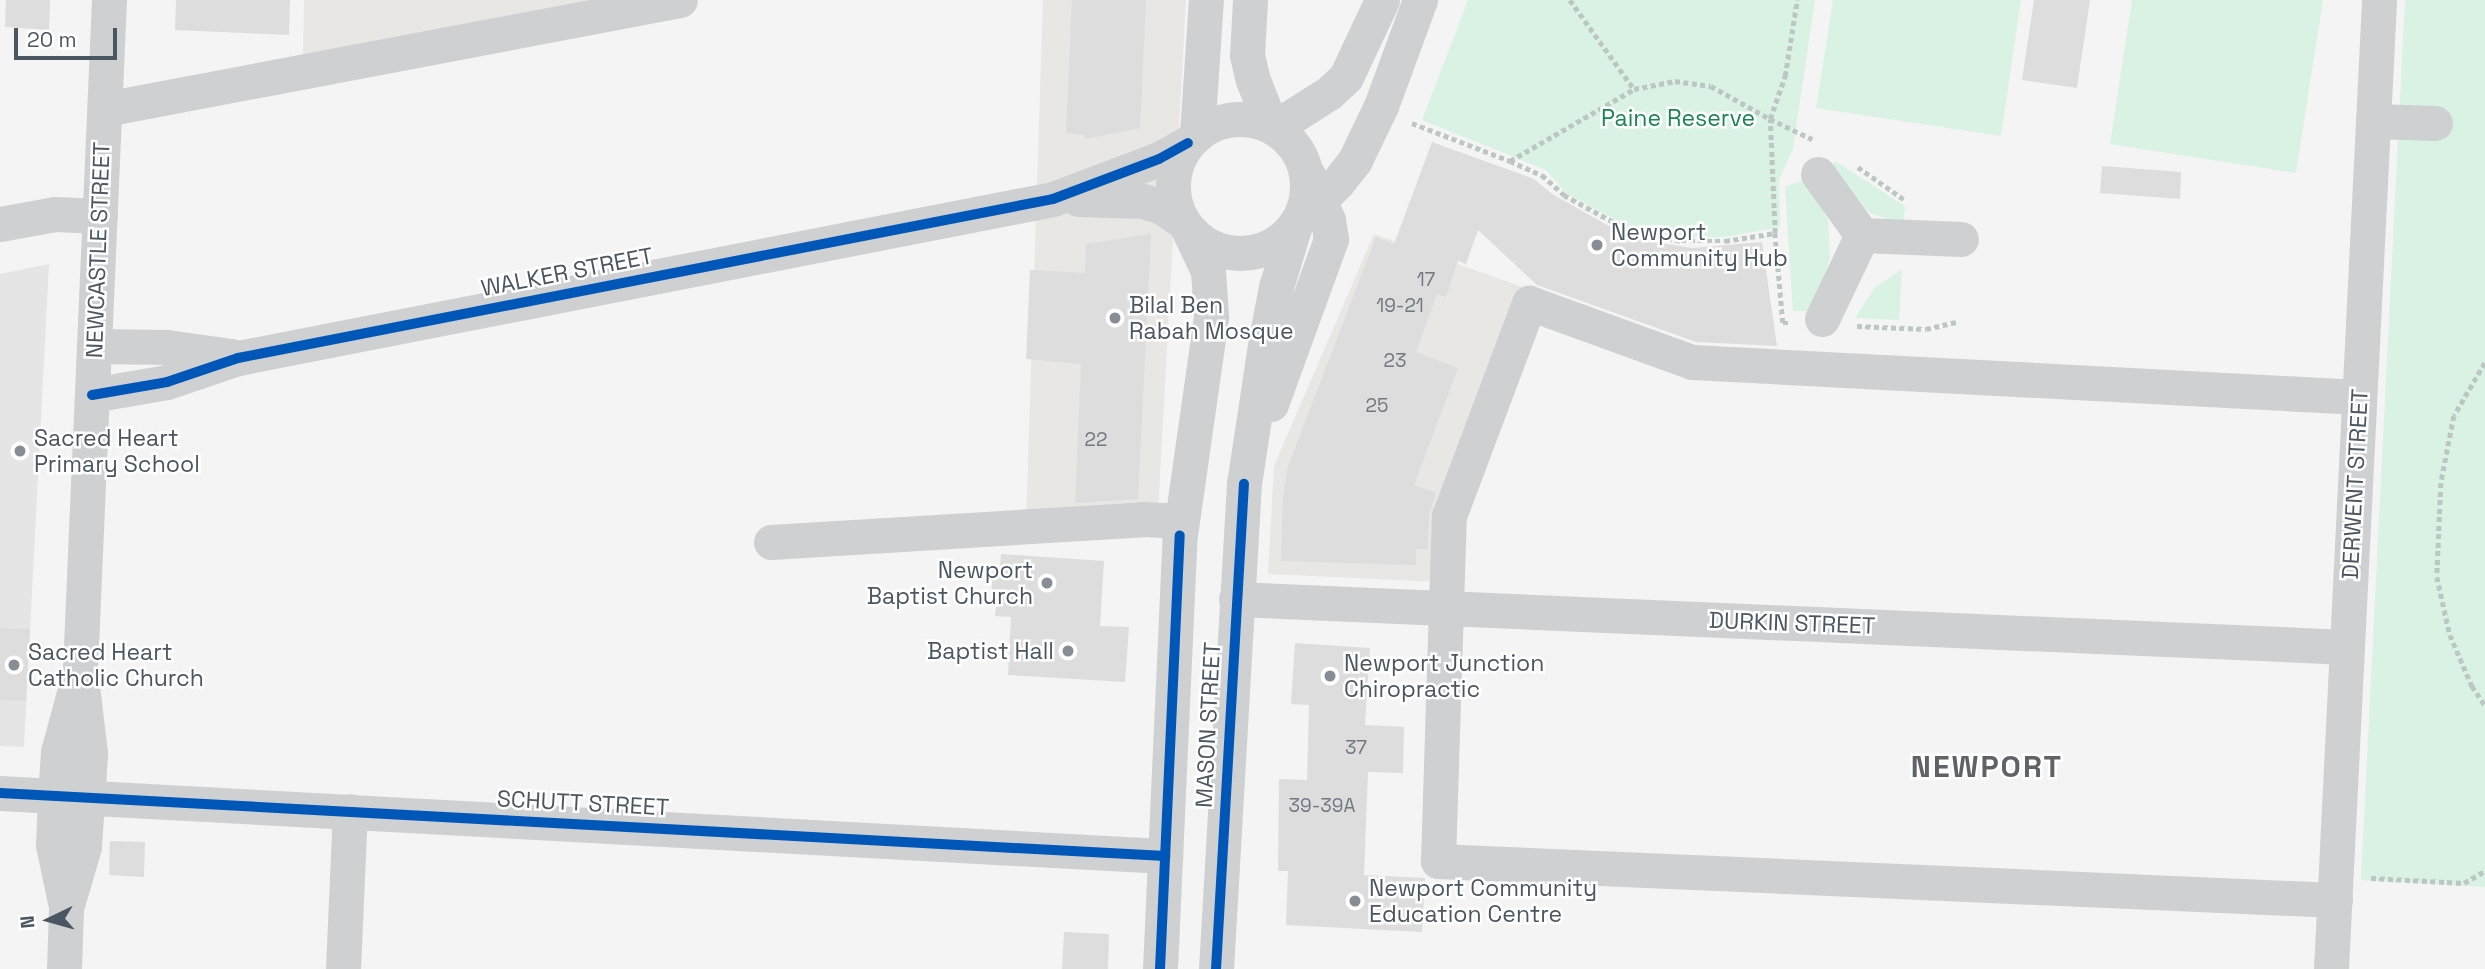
<!DOCTYPE html>
<html>
<head>
<meta charset="utf-8">
<style>
  body { margin:0 }
  #map { position:relative; width:2485px; height:969px; overflow:hidden; background:#f4f4f4; font-family:"Space Grotesk",sans-serif }
  div>[style] { position:absolute }
  [style*='--x'] { left:calc(var(--x)*1px); top:calc(var(--y)*1px); width:calc(var(--w)*1px); rotate:calc(var(--a)*1deg) }
  .commercial>* { inset:0; background:#e8e7e3 }
  .education>* { inset:0; background:#e6e5e6 }
  .green>* { inset:0; background:#d9f2e3 }
  .building>* { inset:0; background:#ddddde }
  .path>* { height:4.5px; margin-top:-2.25px; transform-origin:0; background:repeating-linear-gradient(90deg,#bcc7c4 0 5px,transparent 0 8.5px) }
  .minor>* { height:35px; margin:-17.5px; padding:0 17.5px; transform-origin:17.5px; border-radius:17.5px; background:#ced0d2 }
  .minor>.ring { margin:-17.5px; padding:0; box-sizing:content-box; background:none; border:35px solid #ced0d2; border-radius:50% }
  .cycleway>* { height:10px; margin:-5px; padding:0 5px; transform-origin:5px; border-radius:5px; background:#0057b8 }
  .dots>* { width:19px; height:19px; translate:-50% -50%; box-sizing:border-box; border:4px solid #fff; border-radius:50% }
  span { translate:-50% -50%; white-space:nowrap; text-align:center; line-height:1.15; -webkit-text-stroke:5px #fff; paint-order:stroke }
  .number-label { font-size:19px; color:#707881 }
  .number-label span { -webkit-text-stroke-width:0 }
  .park-label { font-size:23px; color:#17864f }
  .poi-label { font-size:23px; color:#4a5661 }
  .left { translate:0 -50%; text-align:left }
  .right { translate:-100% -50%; text-align:right }
  .street-label { font-size:23px; color:#4a5661 }
  .district-label { font-size:30px; color:#5f6368; font-weight:700; letter-spacing:2px }
  .north { position:absolute; left:14px; top:885px; width:70px; height:70px; -webkit-text-stroke:5px #fff; paint-order:stroke; rotate:265deg; font-size:19px; font-weight:700; line-height:28px; text-align:center; color:#4a5661 }
  .north::after { content:''; display:block; margin:auto; width:24px; height:32px; background:#4a5661; clip-path:polygon(50% 0,100% 100%,50% 72%,0 100%) }
  .scale { position:absolute; left:14px; top:28px; width:103px; height:32px; box-sizing:border-box; border:4px solid #4a5661; border-top:0; padding-left:9px; font-size:21px; line-height:24px; white-space:nowrap; color:#4a5661; -webkit-text-stroke:5px #fff; paint-order:stroke }
</style>
</head>
<body>
<div id="map">
  <div class="commercial">
    <div style="clip-path:polygon(304px 0,622px 0,303px 61px)"></div>
    <div style="clip-path:polygon(1043px 0,1186px 0,1157px 531px,1026px 524px)"></div>
    <div style="clip-path:polygon(1374px 234px,1528px 289px,1439px 582px,1268px 574px,1274px 466px)"></div>
  </div>
  <div class="education">
    <div style="clip-path:polygon(49px 264px,24px 747px,0 746px,0 274px)"></div>
  </div>
  <div class="green">
    <div style="clip-path:polygon(1468px 0,1815px 0,1793px 149px,1779px 179px,1780px 227px,1724px 237px,1682px 238px,1627px 226px,1566px 193px,1546px 170px,1422px 120px)"></div>
    <div style="clip-path:polygon(1833px 0,2021px 0,2001px 136px,1816px 108px)"></div>
    <div style="clip-path:polygon(2132px 0,2323px 0,2296px 173px,2110px 144px)"></div>
    <div style="clip-path:polygon(2405px 0,2485px 0,2485px 887px,2361px 880px)"></div>
    <div style="clip-path:polygon(1835px 161px,1905px 206px,1903px 224px,1870px 213px,1830px 167px)"></div>
    <div style="clip-path:polygon(1805px 179px,1828px 220px,1830px 258px,1814px 311px,1793px 311px,1785px 187px)"></div>
    <div style="clip-path:polygon(1902px 269px,1899px 320px,1855px 318px,1875px 287px)"></div>
  </div>
  <div class="building">
    <div style="clip-path:polygon(6px 0,50px 0,49px 30px,5px 27px)"></div>
    <div style="clip-path:polygon(176px 0,290px 0,289px 35px,175px 30px)"></div>
    <div style="clip-path:polygon(1072px 0,1146px 0,1140px 128px,1085px 139px,1084px 135px,1066px 133px)"></div>
    <div style="clip-path:polygon(2034px 0,2090px 0,2077px 88px,2022px 80px)"></div>
    <div style="clip-path:polygon(1432px 142px,1534px 179px,1552px 194px,1607px 225px,1655px 242px,1692px 248px,1762px 242px,1777px 346px,1696px 342px,1537px 285px,1478px 230px,1466px 264px,1458px 261px,1446px 297px,1437px 294px,1416px 352px,1458px 368px,1414px 485px,1436px 493px,1429px 515px,1428px 549px,1416px 549px,1416px 565px,1281px 561px,1283px 497px,1287px 469px,1376px 237px,1394px 244px)"></div>
    <div style="clip-path:polygon(2102px 166px,2181px 172px,2180px 199px,2100px 193px)"></div>
    <div style="clip-path:polygon(1151px 234px,1138px 499px,1075px 503px,1081px 364px,1026px 359px,1030px 270px,1085px 273px,1086px 244px)"></div>
    <div style="clip-path:polygon(1001px 554px,1104px 561px,1100px 626px,1129px 627px,1125px 682px,1008px 675px,1011px 617px,995px 616px,997px 597px,991px 597px,993px 568px,1000px 569px)"></div>
    <div style="clip-path:polygon(0 628px,30px 629px,26px 701px,0 700px)"></div>
    <div style="clip-path:polygon(1295px 643px,1370px 648px,1365px 725px,1404px 727px,1403px 773px,1368px 772px,1364px 875px,1425px 878px,1422px 932px,1286px 925px,1288px 871px,1278px 871px,1279px 779px,1307px 780px,1309px 705px,1291px 704px)"></div>
    <div style="clip-path:polygon(110px 841px,145px 842px,144px 877px,109px 875px)"></div>
    <div style="clip-path:polygon(1064px 932px,1109px 934px,1108px 969px,1062px 969px)"></div>
  </div>
  <div class="path">
    <div style="--x:1570;--y:0;--w:110;--a:54.3"></div>
    <div style="--x:1412;--y:123;--w:105;--a:21.2"></div>
    <div style="--x:1510;--y:161;--w:143;--a:-30.1"></div>
    <div style="--x:1634;--y:89;--w:42;--a:-11"></div>
    <div style="--x:1675;--y:81;--w:36;--a:8"></div>
    <div style="--x:1711;--y:86;--w:68;--a:29.2"></div>
    <div style="--x:1770;--y:119;--w:46;--a:-70.8"></div>
    <div style="--x:1785;--y:76;--w:77;--a:-81"></div>
    <div style="--x:1510;--y:161;--w:35;--a:24"></div>
    <div style="--x:1542;--y:175;--w:30;--a:42"></div>
    <div style="--x:1564;--y:195;--w:71;--a:28.7"></div>
    <div style="--x:1626;--y:229;--w:56;--a:12.3"></div>
    <div style="--x:1681;--y:241;--w:44;--a:0"></div>
    <div style="--x:1725;--y:241;--w:51;--a:-9.1"></div>
    <div style="--x:1775;--y:233;--w:90;--a:84.9"></div>
    <div style="--x:1783;--y:323;--w:6;--a:0"></div>
    <div style="--x:1858;--y:167;--w:57;--a:35.1"></div>
    <div style="--x:1775;--y:233;--w:114;--a:-92.5"></div>
    <div style="--x:1770;--y:119;--w:47;--a:25.5"></div>
    <div style="--x:1857;--y:326;--w:69;--a:2.5"></div>
    <div style="--x:1926;--y:329;--w:32;--a:-13"></div>
    <div style="--x:2485;--y:363;--w:61;--a:120.3"></div>
    <div style="--x:2454;--y:416;--w:68;--a:101"></div>
    <div style="--x:2441;--y:483;--w:94;--a:92.4"></div>
    <div style="--x:2437;--y:577;--w:59;--a:77.4"></div>
    <div style="--x:2450;--y:635;--w:56;--a:66.7"></div>
    <div style="--x:2472;--y:686;--w:23;--a:56"></div>
    <div style="--x:2371;--y:878;--w:93;--a:3.1"></div>
    <div style="--x:2464;--y:883;--w:24;--a:-30"></div>
  </div>
  <div class="minor">
    <div style="--x:1250;--y:0;--w:55;--a:93.1"></div>
    <div style="--x:1247;--y:55;--w:26;--a:77"></div>
    <div style="--x:1253;--y:80;--w:49;--a:68.6"></div>
    <div style="--x:105;--y:109;--w:585;--a:-10.73"></div>
    <div class="ring" style="left:1173px;top:119px;width:99px;height:99px"></div>
    <div style="--x:2373;--y:121;--w:62;--a:1.8"></div>
    <div style="--x:1274;--y:128;--w:65;--a:-32.5"></div>
    <div style="--x:1329;--y:93;--w:23;--a:-43"></div>
    <div style="--x:1346;--y:77;--w:85;--a:-64.9"></div>
    <div style="--x:1197;--y:134;--w:134;--a:-86.2"></div>
    <div style="--x:1818;--y:174;--w:75;--a:54.2"></div>
    <div style="--x:1862;--y:235;--w:99;--a:2.3"></div>
    <div style="--x:1078;--y:199;--w:65;--a:1.8"></div>
    <div style="--x:1143;--y:201;--w:20;--a:18"></div>
    <div style="--x:1162;--y:207;--w:24;--a:35"></div>
    <div style="--x:1304;--y:216;--w:48;--a:-45"></div>
    <div style="--x:1338;--y:182;--w:28;--a:-52"></div>
    <div style="--x:1355;--y:160;--w:60;--a:-64.3"></div>
    <div style="--x:1381;--y:106;--w:113;--a:-69.8"></div>
    <div style="--x:0;--y:224;--w:56;--a:-10.3"></div>
    <div style="--x:55;--y:214;--w:45;--a:2.5"></div>
    <div style="--x:1822;--y:319;--w:93;--a:-64.5"></div>
    <div style="--x:94;--y:346;--w:73;--a:0.8"></div>
    <div style="--x:167;--y:347;--w:65;--a:8"></div>
    <div style="--x:92;--y:395;--w:76;--a:-9.8"></div>
    <div style="--x:167;--y:382;--w:75;--a:-18.7"></div>
    <div style="--x:238;--y:358;--w:830;--a:-11.04"></div>
    <div style="--x:1053;--y:199;--w:113;--a:-20.7"></div>
    <div style="--x:1159;--y:159;--w:33;--a:-29"></div>
    <div style="--x:1271;--y:404;--w:176;--a:-70"></div>
    <div style="--x:1331;--y:239;--w:19;--a:-99"></div>
    <div style="--x:1328;--y:220;--w:49;--a:-114"></div>
    <div style="--x:771;--y:542;--w:373;--a:-3.5"></div>
    <div style="--x:1143;--y:519;--w:38;--a:3"></div>
    <div style="--x:1236;--y:599;--w:1112;--a:2.47"></div>
    <div style="--x:0;--y:793;--w:1167;--a:3.1"></div>
    <div style="--x:2335;--y:900;--w:898;--a:-177.51"></div>
    <div style="--x:1438;--y:861;--w:345;--a:-88.2"></div>
    <div style="--x:1449;--y:516;--w:228;--a:-69.4"></div>
    <div style="--x:1529;--y:303;--w:173;--a:19.9"></div>
    <div style="--x:1692;--y:362;--w:668;--a:3"></div>
    <div style="--x:65;--y:902;--w:58;--a:-101.9"></div>
    <div style="--x:53;--y:845;--w:49;--a:-87.7"></div>
    <div style="--x:55;--y:796;--w:44;--a:-86.1"></div>
    <div style="--x:58;--y:752;--w:65;--a:-74.9"></div>
    <div style="--x:64;--y:969;--w:61;--a:-88.1"></div>
    <div style="--x:66;--y:908;--w:64;--a:-73.6"></div>
    <div style="--x:84;--y:847;--w:94;--a:-86.3"></div>
    <div style="--x:90;--y:753;--w:85;--a:-96.8"></div>
    <div style="--x:80;--y:669;--w:670;--a:-87.52"></div>
    <div style="--x:343;--y:969;--w:158;--a:-87.5"></div>
    <div style="--x:1160;--y:969;--w:434;--a:-87.4"></div>
    <div style="--x:1180;--y:535;--w:221;--a:-81.9"></div>
    <div style="--x:1211;--y:316;--w:45;--a:-93.8"></div>
    <div style="--x:1208;--y:271;--w:44;--a:-115.4"></div>
    <div style="--x:1216;--y:969;--w:486;--a:-86.7"></div>
    <div style="--x:1244;--y:484;--w:147;--a:-81.4"></div>
    <div style="--x:1266;--y:339;--w:53;--a:-79.1"></div>
    <div style="--x:1276;--y:287;--w:62;--a:-73"></div>
    <div style="--x:2331;--y:969;--w:970;--a:-87.16"></div>
  </div>
  <div class="cycleway">
    <div style="--x:92;--y:395;--w:76;--a:-9.8"></div>
    <div style="--x:167;--y:382;--w:75;--a:-18.7"></div>
    <div style="--x:238;--y:358;--w:830;--a:-11.04"></div>
    <div style="--x:1053;--y:199;--w:113;--a:-20.7"></div>
    <div style="--x:1159;--y:159;--w:33;--a:-29"></div>
    <div style="--x:0;--y:793;--w:1167;--a:3.1"></div>
    <div style="--x:1160;--y:969;--w:434;--a:-87.4"></div>
    <div style="--x:1216;--y:969;--w:486;--a:-86.7"></div>
  </div>
  <div class="dots">
    <div style="left:1597px;top:245px;background:#868d94"></div>
    <div style="left:1115px;top:318px;background:#868d94"></div>
    <div style="left:20px;top:451px;background:#868d94"></div>
    <div style="left:1047px;top:583px;background:#868d94"></div>
    <div style="left:1068px;top:651px;background:#868d94"></div>
    <div style="left:14px;top:665px;background:#868d94"></div>
    <div style="left:1330px;top:676px;background:#868d94"></div>
    <div style="left:1355px;top:901px;background:#868d94"></div>
  </div>
  <div class="number-label">
    <span style="left:1426px;top:280px">17</span>
    <span style="left:1400px;top:306px">19-21</span>
    <span style="left:1395px;top:361px">23</span>
    <span style="left:1377px;top:406px">25</span>
    <span style="left:1096px;top:440px">22</span>
    <span style="left:1356px;top:748px">37</span>
    <span style="left:1322px;top:806px">39-39A</span>
  </div>
  <div class="park-label">
    <span style="left:1678px;top:118px">Paine Reserve</span>
  </div>
  <div class="poi-label">
    <span class="left" style="left:1611px;top:245px">Newport<br>Community Hub</span>
    <span class="left" style="left:1129px;top:318px">Bilal Ben<br>Rabah Mosque</span>
    <span class="left" style="left:34px;top:451px">Sacred Heart<br>Primary School</span>
    <span class="right" style="left:1033px;top:583px">Newport<br>Baptist Church</span>
    <span class="right" style="left:1054px;top:651px">Baptist Hall</span>
    <span class="left" style="left:28px;top:665px">Sacred Heart<br>Catholic Church</span>
    <span class="left" style="left:1344px;top:676px">Newport Junction<br>Chiropractic</span>
    <span class="left" style="left:1369px;top:901px">Newport Community<br>Education Centre</span>
  </div>
  <div class="street-label">
    <span style="left:98px;top:250px;rotate:-88deg">NEWCASTLE STREET</span>
    <span style="left:567px;top:272px;rotate:-11deg">WALKER STREET</span>
    <span style="left:2355px;top:484px;rotate:-87deg">DERWENT STREET</span>
    <span style="left:1792px;top:623px;rotate:2deg">DURKIN STREET</span>
    <span style="left:1208px;top:725px;rotate:-87deg">MASON STREET</span>
    <span style="left:583px;top:803px;rotate:3deg">SCHUTT STREET</span>
  </div>
  <div class="district-label">
    <span style="left:1987px;top:767px">NEWPORT</span>
  </div>
  <div class="north">N</div>
  <div class="scale">20 m</div>
</div>
</body>
</html>
